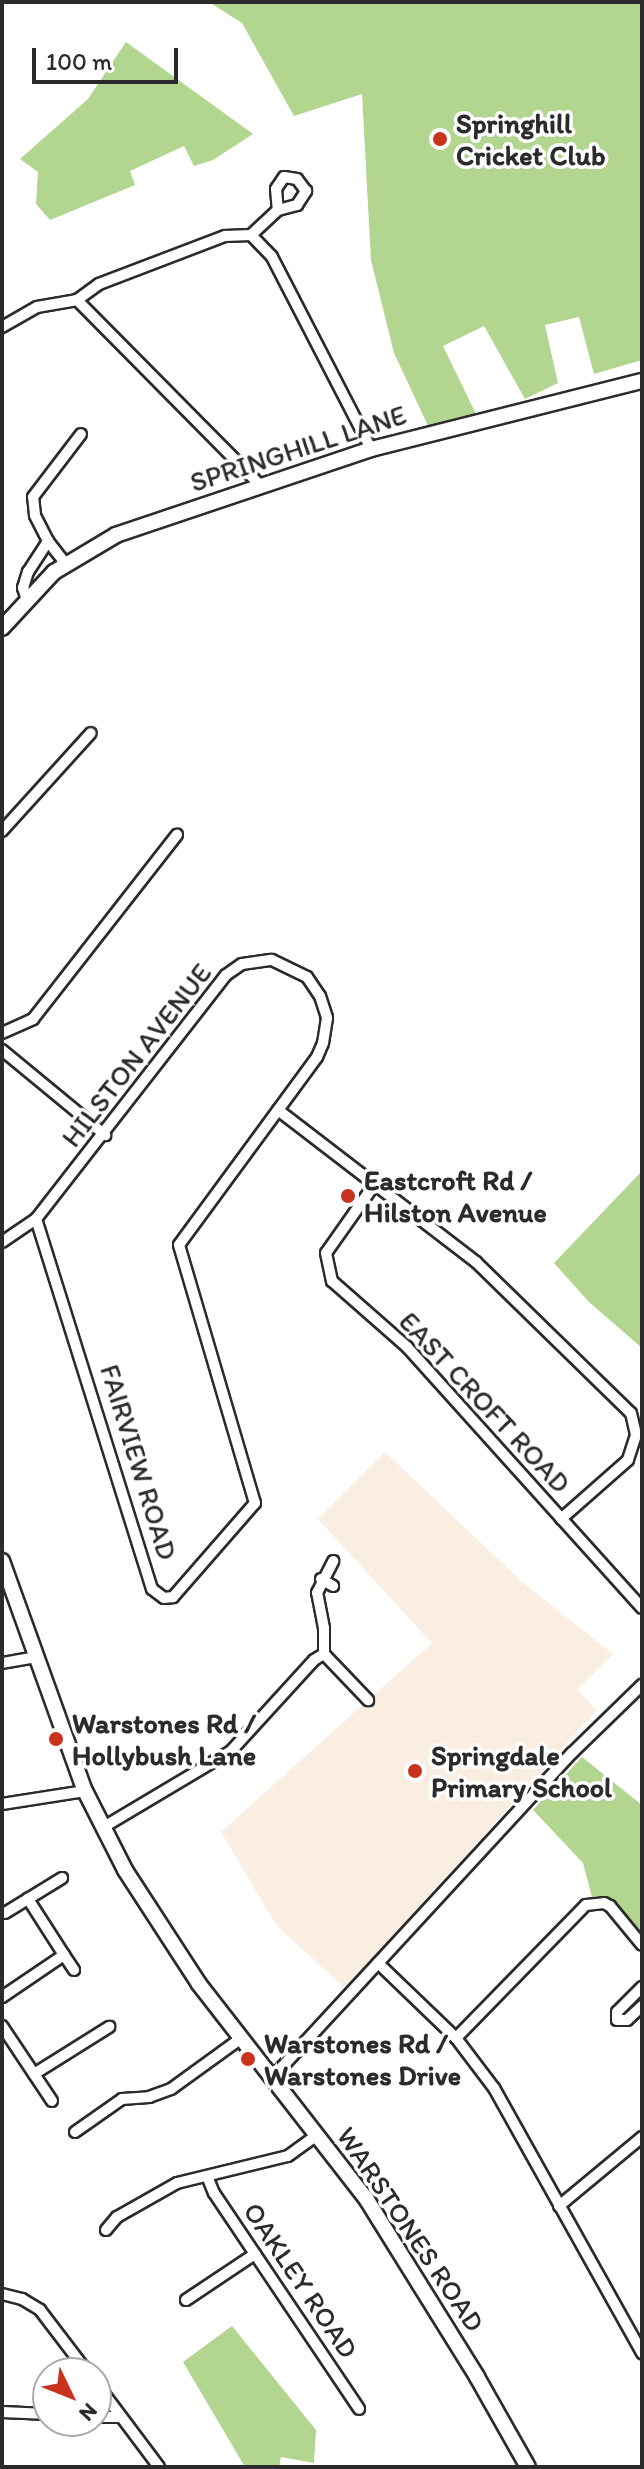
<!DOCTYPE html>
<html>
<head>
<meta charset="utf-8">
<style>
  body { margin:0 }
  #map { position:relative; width:644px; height:2469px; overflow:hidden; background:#fff; font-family:Itim,sans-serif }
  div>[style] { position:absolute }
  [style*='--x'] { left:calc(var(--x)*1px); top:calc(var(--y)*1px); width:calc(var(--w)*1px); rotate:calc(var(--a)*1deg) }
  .built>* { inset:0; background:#f9eee1 }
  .green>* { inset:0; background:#b2d590 }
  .roads { filter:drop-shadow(2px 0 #2b2b2b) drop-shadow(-2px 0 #2b2b2b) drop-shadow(0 2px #2b2b2b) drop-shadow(0 -2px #2b2b2b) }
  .street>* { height:10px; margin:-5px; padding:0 5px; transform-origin:5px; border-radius:5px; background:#fff }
  .secondary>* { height:14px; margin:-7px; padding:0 7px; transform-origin:7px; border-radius:7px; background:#fff }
  .dots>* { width:22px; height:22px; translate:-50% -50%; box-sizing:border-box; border:4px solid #fff; border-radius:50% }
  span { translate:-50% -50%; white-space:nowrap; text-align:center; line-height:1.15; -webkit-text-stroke:7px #fff; paint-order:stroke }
  .poi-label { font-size:28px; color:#2b2b2b; font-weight:700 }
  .left { translate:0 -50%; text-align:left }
  .street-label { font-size:28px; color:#2b2b2b }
  .frame { position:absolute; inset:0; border:4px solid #2b2b2b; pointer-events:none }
  .north { position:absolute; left:32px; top:2357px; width:80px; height:80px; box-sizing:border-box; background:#fff; border:2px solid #aaa; border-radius:50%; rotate:133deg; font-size:22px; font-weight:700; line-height:32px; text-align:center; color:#2b2b2b }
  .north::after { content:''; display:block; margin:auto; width:28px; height:36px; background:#c8321e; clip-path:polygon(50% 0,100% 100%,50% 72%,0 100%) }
  .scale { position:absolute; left:32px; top:48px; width:146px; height:36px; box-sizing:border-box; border:4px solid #2b2b2b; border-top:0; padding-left:10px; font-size:24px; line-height:28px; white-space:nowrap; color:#2b2b2b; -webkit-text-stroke:6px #fff; paint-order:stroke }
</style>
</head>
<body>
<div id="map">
  <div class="built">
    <div style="clip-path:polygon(385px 1452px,522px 1582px,613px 1654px,577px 1690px,597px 1710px,345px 1988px,277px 1926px,221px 1832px,432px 1643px,318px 1519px)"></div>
  </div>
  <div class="green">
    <div style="clip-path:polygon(209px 2px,642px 2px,642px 360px,594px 374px,579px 317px,545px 325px,558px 383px,525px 399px,484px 326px,443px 346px,476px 414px,429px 428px,394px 353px,371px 260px,362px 94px,294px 116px,242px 23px)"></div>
    <div style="clip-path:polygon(126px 42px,253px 134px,213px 160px,194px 166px,184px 146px,130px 171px,135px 185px,50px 220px,36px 204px,38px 172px,20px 159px,88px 99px)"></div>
    <div style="clip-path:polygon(642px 1171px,642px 1348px,589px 1302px,554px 1263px)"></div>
    <div style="clip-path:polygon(582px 1757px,642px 1805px,642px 1936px,611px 1899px,592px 1897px,583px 1863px,533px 1810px)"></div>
    <div style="clip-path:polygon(232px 2326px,316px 2430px,314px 2463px,281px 2457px,279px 2467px,245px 2467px,183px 2362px)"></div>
  </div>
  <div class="roads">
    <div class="street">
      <div style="--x:251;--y:235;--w:37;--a:-43"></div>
      <div style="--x:278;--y:210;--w:20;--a:-15"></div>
      <div style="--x:297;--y:205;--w:17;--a:-57"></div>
      <div style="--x:306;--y:191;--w:15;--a:-127"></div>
      <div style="--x:297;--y:179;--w:13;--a:-171"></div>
      <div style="--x:284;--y:177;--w:14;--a:124"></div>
      <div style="--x:276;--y:189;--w:21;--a:85"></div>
      <div style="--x:2;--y:327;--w:40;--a:-29.7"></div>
      <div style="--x:37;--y:307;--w:41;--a:-9.9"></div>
      <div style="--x:261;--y:486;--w:262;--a:-134.7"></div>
      <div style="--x:77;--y:300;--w:27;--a:-36"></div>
      <div style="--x:99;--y:284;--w:135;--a:-20.9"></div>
      <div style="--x:225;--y:236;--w:26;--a:-2"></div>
      <div style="--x:251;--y:235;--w:30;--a:46"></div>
      <div style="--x:272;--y:257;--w:216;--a:62.7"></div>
      <div style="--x:65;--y:563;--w:28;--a:-128"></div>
      <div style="--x:48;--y:541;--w:29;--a:-117"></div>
      <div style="--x:35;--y:515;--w:18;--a:-96"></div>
      <div style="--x:33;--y:497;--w:79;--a:-52.7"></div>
      <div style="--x:27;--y:600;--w:13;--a:-108"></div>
      <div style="--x:23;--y:588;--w:17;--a:-73"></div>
      <div style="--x:28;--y:572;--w:37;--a:-57"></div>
      <div style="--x:2;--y:831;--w:132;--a:-47.8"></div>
      <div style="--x:2;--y:1033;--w:34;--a:-24"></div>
      <div style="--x:33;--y:1019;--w:234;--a:-52"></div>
      <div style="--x:2;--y:1050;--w:134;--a:39.5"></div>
      <div style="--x:278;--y:1110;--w:250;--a:37.5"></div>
      <div style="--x:476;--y:1262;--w:216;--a:44.3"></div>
      <div style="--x:631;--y:1413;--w:23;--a:77"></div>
      <div style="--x:636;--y:1435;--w:26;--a:108"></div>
      <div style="--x:628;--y:1460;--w:89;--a:138.6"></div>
      <div style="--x:374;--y:1185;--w:83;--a:125.2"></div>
      <div style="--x:326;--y:1253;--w:29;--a:78"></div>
      <div style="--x:332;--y:1281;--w:100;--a:41.3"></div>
      <div style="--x:407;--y:1347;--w:351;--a:48"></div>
      <div style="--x:2;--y:1242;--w:41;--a:-34.1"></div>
      <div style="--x:36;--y:1219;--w:309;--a:-52.1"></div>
      <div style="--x:226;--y:975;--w:19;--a:-35"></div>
      <div style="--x:242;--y:964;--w:30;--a:-8"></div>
      <div style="--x:272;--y:960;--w:39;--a:26"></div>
      <div style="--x:307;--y:977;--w:23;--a:56"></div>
      <div style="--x:320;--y:996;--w:23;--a:72"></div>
      <div style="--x:327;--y:1018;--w:25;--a:99"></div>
      <div style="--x:323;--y:1043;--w:15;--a:113"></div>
      <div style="--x:317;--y:1057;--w:233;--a:126.3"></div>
      <div style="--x:179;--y:1245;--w:269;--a:73.6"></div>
      <div style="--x:255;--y:1503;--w:125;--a:131.1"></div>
      <div style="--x:173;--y:1597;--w:9;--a:174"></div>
      <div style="--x:164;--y:1598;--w:15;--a:-143"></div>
      <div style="--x:152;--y:1589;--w:388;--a:-107.4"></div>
      <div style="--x:321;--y:1579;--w:14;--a:30"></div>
      <div style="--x:324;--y:1654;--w:26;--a:-90"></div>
      <div style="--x:324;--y:1628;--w:36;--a:-101"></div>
      <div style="--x:317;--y:1593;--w:36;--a:-63"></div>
      <div style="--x:2;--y:1663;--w:34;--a:-10"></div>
      <div style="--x:2;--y:1804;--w:84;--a:-8.9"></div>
      <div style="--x:102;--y:1828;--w:150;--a:-30.8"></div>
      <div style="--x:231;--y:1751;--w:123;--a:-47.6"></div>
      <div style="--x:314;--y:1660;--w:12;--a:-31"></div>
      <div style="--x:324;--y:1654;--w:64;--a:46.3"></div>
      <div style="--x:5;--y:1913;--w:67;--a:-31.6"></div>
      <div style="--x:64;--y:1955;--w:18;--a:56"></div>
      <div style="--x:378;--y:1963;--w:108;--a:43.9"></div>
      <div style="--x:456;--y:2038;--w:63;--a:52.8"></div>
      <div style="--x:494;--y:2088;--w:304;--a:60.8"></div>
      <div style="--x:642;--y:1987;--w:35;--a:135"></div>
      <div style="--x:617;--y:2012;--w:8;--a:90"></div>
      <div style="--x:617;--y:2020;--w:10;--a:0"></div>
      <div style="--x:627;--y:2020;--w:21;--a:-43"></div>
      <div style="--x:2;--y:1997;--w:75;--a:-34.1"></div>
      <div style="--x:64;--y:1955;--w:67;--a:-122.7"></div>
      <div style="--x:2;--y:2026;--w:90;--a:56.3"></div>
      <div style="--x:456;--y:2038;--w:186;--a:-45.7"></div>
      <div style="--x:586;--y:1905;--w:18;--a:-6"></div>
      <div style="--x:604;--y:1903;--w:7;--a:27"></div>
      <div style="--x:610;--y:1906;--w:50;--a:50.6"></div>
      <div style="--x:34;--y:2074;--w:89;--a:-32.1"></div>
      <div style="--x:271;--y:2079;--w:444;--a:-47.3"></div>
      <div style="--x:572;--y:1753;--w:98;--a:-44.2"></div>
      <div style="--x:75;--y:2132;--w:57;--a:-35.1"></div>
      <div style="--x:122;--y:2099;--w:27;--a:-4"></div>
      <div style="--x:149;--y:2097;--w:23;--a:-20"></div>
      <div style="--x:171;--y:2089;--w:85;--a:-35.9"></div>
      <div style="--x:207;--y:2176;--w:18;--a:68"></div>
      <div style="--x:214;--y:2193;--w:260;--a:56.1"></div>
      <div style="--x:559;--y:2206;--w:108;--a:-39.7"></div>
      <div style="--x:106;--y:2230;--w:17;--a:-50"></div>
      <div style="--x:117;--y:2217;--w:69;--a:-29.5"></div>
      <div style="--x:177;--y:2183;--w:114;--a:-13.7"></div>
      <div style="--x:288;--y:2156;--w:36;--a:-36"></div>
      <div style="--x:2;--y:2294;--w:21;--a:14"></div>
      <div style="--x:22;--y:2299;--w:21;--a:31"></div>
      <div style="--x:40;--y:2310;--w:79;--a:52.7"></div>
      <div style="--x:186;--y:2300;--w:83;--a:-33.7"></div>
      <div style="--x:96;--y:2383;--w:105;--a:53.1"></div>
      <div style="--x:2;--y:2412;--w:46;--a:2.5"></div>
      <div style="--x:96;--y:2417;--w:25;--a:0"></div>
    </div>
    <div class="secondary">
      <div style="--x:2;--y:628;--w:76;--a:-47.1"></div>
      <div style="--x:54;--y:572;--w:72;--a:-30.8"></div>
      <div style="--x:116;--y:535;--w:269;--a:-18.6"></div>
      <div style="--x:371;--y:449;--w:279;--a:-14.1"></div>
      <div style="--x:2;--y:1561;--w:245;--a:70.2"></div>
      <div style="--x:85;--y:1791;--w:89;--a:63.1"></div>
      <div style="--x:125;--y:1870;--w:136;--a:57"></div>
      <div style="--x:199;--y:1984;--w:274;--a:52.1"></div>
      <div style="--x:367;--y:2200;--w:208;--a:58.1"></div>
      <div style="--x:477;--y:2377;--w:103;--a:60.5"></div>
    </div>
  </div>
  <div class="dots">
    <div style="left:440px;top:139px;background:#c8321e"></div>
    <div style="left:348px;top:1196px;background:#c8321e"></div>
    <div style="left:56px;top:1739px;background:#c8321e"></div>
    <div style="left:415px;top:1771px;background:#c8321e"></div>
    <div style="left:248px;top:2059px;background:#c8321e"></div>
  </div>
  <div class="poi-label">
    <span class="left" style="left:456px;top:139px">Springhill<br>Cricket Club</span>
    <span class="left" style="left:364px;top:1196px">Eastcroft Rd /<br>Hilston Avenue</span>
    <span class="left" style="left:72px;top:1739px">Warstones Rd /<br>Hollybush Lane</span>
    <span class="left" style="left:431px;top:1771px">Springdale<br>Primary School</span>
    <span class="left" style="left:264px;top:2059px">Warstones Rd /<br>Warstones Drive</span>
  </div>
  <div class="street-label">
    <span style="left:298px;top:448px;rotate:-18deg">SPRINGHILL LANE</span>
    <span style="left:136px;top:1055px;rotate:-52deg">HILSTON AVENUE</span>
    <span style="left:485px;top:1402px;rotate:47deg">EAST CROFT ROAD</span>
    <span style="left:139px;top:1462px;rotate:73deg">FAIRVIEW ROAD</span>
    <span style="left:411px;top:2229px;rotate:56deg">WARSTONES ROAD</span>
    <span style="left:301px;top:2280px;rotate:56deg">OAKLEY ROAD</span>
  </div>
  <div class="frame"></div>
  <div class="north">N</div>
  <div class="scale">100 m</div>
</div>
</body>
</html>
